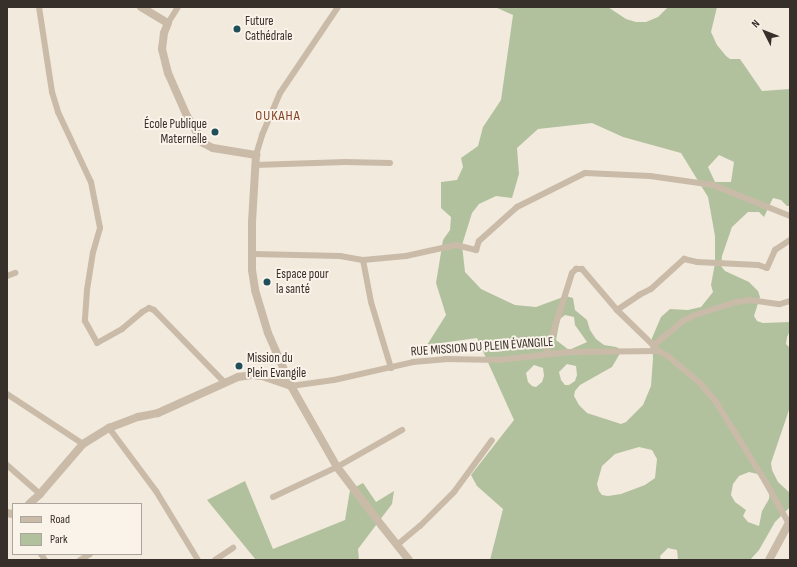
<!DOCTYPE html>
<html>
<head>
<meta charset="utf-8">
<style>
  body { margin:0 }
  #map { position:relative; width:797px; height:567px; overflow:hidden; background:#f2eadd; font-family:"Sofia Sans Condensed",sans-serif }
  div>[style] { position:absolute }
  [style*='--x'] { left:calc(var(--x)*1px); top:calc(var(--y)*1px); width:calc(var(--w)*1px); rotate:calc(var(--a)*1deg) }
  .green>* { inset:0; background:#b2c19d }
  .minor>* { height:6px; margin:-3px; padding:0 3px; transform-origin:3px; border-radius:3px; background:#cabba9 }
  .tertiary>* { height:8px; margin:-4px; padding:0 4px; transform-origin:4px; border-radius:4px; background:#cabba9 }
  .dots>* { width:11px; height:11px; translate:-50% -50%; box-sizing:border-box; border:2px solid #faf3ea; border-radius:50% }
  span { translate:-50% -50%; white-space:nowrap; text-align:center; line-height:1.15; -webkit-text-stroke:4px #faf3ea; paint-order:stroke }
  .poi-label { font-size:13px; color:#372f29 }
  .left { translate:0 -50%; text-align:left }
  .right { translate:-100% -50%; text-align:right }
  .street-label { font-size:13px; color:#372f29 }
  .neighbourhood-label { font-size:14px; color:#854223; letter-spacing:1px }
  .frame { position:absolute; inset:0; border:8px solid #372f29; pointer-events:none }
  .legend { position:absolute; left:12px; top:503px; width:130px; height:52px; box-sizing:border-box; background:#faf3ea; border:1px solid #aca59d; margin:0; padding:5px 7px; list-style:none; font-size:12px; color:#372f29 }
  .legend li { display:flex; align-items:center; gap:8px; height:20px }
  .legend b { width:20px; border:1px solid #aca59d }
  .north { position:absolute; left:745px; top:12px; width:40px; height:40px; -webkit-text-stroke:3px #faf3ea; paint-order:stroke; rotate:312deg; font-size:11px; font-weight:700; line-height:16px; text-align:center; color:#372f29 }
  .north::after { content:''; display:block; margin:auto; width:14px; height:18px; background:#372f29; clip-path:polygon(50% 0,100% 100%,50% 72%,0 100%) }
</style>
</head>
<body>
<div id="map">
  <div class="green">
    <div style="clip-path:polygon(evenodd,495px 7px,608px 7px,626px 19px,636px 22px,646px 22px,658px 17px,668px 7px,717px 7px,711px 32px,717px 45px,726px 56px,730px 59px,740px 59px,762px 91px,790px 89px,790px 206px,787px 206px,781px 200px,773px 198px,764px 217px,759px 212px,748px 212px,732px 227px,722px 256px,721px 266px,725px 271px,749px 282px,758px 291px,760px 297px,754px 316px,757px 321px,763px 323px,790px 322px,790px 331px,787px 337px,786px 344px,790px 348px,790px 407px,771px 463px,772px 470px,778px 482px,790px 493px,790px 507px,775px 522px,759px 550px,750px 560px,678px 560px,677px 550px,668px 548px,660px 556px,661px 560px,490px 560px,503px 509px,477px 486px,471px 475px,514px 420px,477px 338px,427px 345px,446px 315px,436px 283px,443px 240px,450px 230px,451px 217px,441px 208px,441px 182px,457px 180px,463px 167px,461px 158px,478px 146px,483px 127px,501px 100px,513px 15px,495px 7px,592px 123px,623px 137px,681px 153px,708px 197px,715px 236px,715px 263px,711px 285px,713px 292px,701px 307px,688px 310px,670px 309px,661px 317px,652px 338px,653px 358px,651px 386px,643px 405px,626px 422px,621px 424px,587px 413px,579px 405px,574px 396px,575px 391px,580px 385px,612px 367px,622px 350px,616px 347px,604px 345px,596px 339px,590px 330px,587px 320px,575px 310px,573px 298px,566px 296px,536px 307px,515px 305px,481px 289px,465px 272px,462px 245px,472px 213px,479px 204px,496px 196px,512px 198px,519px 174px,517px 148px,538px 129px,592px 123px,495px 7px,719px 155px,734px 162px,731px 182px,715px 182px,708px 167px,719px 155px,495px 7px,565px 315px,574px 317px,575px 325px,587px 342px,569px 350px,556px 340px,560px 319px,565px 315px,495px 7px,567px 364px,576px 366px,577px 375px,575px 381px,569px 385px,565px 385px,561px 380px,559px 372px,567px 364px,495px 7px,534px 365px,543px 368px,544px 376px,542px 382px,536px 387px,532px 386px,528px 382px,526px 373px,534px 365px,495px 7px,639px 447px,652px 450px,657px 459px,655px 478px,645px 485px,621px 494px,608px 496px,602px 495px,599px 491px,597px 484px,602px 466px,615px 454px,639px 447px,495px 7px,749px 472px,762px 475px,769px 482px,770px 487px,769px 499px,762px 511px,759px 526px,748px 522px,743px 516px,746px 510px,735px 502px,731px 495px,733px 484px,739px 476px,749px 472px)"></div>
    <div style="clip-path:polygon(245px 481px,273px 549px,345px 520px,350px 490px,363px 483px,376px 502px,394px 491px,392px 504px,358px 549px,359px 560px,256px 560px,207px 500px)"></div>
  </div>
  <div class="minor">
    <div style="--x:39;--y:7;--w:86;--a:81.3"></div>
    <div style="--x:52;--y:92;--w:21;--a:73"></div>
    <div style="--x:58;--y:112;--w:77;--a:64.8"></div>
    <div style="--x:91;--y:182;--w:47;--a:78.9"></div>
    <div style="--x:100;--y:228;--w:25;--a:106"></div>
    <div style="--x:93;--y:252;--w:38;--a:99"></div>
    <div style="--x:87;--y:290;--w:31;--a:94"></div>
    <div style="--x:85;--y:321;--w:25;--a:61"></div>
    <div style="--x:97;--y:343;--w:29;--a:-29"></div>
    <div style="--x:122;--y:329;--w:26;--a:-40"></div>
    <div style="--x:142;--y:312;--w:8;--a:-30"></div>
    <div style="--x:149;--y:308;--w:5;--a:22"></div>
    <div style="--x:154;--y:310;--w:100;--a:45.8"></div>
    <div style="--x:168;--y:23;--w:19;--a:-58"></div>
    <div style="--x:256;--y:155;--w:21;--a:-73"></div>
    <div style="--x:262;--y:135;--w:46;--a:-66.8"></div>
    <div style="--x:280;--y:93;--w:104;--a:-56"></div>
    <div style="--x:255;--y:165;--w:90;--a:-1.9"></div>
    <div style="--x:345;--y:162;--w:45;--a:1.3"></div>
    <div style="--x:251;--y:254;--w:89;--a:1.3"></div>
    <div style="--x:340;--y:256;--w:23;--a:10"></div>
    <div style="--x:363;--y:260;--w:43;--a:-5.3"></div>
    <div style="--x:406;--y:256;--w:51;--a:-12.4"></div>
    <div style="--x:456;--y:245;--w:21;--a:14"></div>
    <div style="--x:476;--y:250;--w:9;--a:-72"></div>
    <div style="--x:479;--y:241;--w:51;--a:-41.8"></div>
    <div style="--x:517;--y:207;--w:76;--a:-26.6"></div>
    <div style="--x:585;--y:173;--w:65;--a:2.6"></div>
    <div style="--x:650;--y:176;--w:64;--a:8.1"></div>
    <div style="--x:713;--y:185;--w:83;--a:21.9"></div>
    <div style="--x:363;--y:260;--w:43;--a:79.2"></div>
    <div style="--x:371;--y:302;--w:69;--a:73.1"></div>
    <div style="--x:7;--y:276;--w:9;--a:-21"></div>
    <div style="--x:617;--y:310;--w:27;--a:-34"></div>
    <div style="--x:639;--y:295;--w:13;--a:-27"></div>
    <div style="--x:651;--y:289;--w:45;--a:-42.3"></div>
    <div style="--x:684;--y:259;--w:13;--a:13"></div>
    <div style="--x:697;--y:262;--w:61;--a:2.8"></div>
    <div style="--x:758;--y:265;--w:9;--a:18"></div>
    <div style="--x:767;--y:268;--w:20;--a:-66"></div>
    <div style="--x:775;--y:250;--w:18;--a:-34"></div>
    <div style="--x:653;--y:346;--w:39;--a:-40"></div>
    <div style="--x:683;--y:321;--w:13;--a:-27"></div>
    <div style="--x:695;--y:315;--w:43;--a:-17.6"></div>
    <div style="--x:736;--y:302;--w:14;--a:-8"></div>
    <div style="--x:750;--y:300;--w:30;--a:8"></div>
    <div style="--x:780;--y:304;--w:10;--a:-17"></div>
    <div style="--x:546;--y:355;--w:86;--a:-72.4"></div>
    <div style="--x:572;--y:273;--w:6;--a:-45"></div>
    <div style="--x:576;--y:269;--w:6;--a:0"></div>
    <div style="--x:582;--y:269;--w:54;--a:49.5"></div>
    <div style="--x:617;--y:310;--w:59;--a:44.3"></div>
    <div style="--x:291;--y:386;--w:43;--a:-7.9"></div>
    <div style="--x:334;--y:380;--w:81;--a:-12.8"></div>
    <div style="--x:413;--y:362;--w:32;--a:-5"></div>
    <div style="--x:445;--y:359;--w:55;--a:1"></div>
    <div style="--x:500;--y:360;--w:70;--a:-6.5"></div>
    <div style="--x:570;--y:352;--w:89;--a:-0.6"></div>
    <div style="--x:659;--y:351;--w:12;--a:31"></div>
    <div style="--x:669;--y:357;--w:40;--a:40"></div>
    <div style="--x:700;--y:383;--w:25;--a:50"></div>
    <div style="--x:716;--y:402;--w:93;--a:58.2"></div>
    <div style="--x:765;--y:481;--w:47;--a:60.7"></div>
    <div style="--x:7;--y:394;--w:91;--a:33.3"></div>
    <div style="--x:109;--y:428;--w:79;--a:53.3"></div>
    <div style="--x:156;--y:491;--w:81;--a:58.7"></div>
    <div style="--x:7;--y:465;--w:44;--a:41.3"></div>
    <div style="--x:273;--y:497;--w:71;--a:-25.1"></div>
    <div style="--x:337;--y:467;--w:75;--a:-29.6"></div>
    <div style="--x:397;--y:545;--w:30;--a:-40"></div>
    <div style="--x:420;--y:526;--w:48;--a:-45"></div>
    <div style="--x:454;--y:492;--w:64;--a:-53.8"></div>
    <div style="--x:41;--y:554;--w:7;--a:56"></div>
    <div style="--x:80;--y:560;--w:12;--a:-31"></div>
    <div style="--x:215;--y:560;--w:22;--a:-34"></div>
  </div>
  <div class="tertiary">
    <div style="--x:141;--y:7;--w:31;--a:31"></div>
    <div style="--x:168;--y:23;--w:11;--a:112"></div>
    <div style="--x:164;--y:33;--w:16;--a:97"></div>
    <div style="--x:162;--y:49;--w:25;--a:76"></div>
    <div style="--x:168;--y:73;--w:47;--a:66.2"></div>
    <div style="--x:187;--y:116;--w:31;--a:59"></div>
    <div style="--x:203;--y:143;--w:11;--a:27"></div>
    <div style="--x:213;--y:148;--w:44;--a:9.2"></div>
    <div style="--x:256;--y:155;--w:67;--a:93.4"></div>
    <div style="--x:252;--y:222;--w:48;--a:90"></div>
    <div style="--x:252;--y:270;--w:20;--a:81"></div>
    <div style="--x:255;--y:290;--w:45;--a:73.2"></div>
    <div style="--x:268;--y:333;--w:58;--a:66.5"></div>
    <div style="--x:291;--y:386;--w:93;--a:60.4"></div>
    <div style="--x:337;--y:467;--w:74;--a:52.7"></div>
    <div style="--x:382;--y:526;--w:43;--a:51.5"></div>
    <div style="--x:29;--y:504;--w:15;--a:-42"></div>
    <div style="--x:40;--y:494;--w:66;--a:-49.3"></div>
    <div style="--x:83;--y:444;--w:31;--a:-32"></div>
    <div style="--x:109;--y:428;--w:31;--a:-21"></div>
    <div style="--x:138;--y:417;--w:20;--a:-11"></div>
    <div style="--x:158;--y:413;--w:88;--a:-24.2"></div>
    <div style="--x:238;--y:377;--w:15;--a:-8"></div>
    <div style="--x:253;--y:375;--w:9;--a:6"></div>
    <div style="--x:262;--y:376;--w:31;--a:19"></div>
    <div style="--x:7;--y:513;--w:6;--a:9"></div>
    <div style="--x:769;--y:560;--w:44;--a:-61.7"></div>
  </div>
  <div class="dots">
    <div style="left:237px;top:29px;background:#1f5059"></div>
    <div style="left:215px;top:132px;background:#1f5059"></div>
    <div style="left:267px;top:282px;background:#1f5059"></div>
    <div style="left:239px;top:366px;background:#1f5059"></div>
  </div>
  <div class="poi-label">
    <span class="left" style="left:245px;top:29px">Future<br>Cathédrale</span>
    <span class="right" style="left:207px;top:132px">École Publique<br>Maternelle</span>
    <span class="left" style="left:276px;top:282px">Espace pour<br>la santé</span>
    <span class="left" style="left:247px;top:366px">Mission du<br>Plein Evangile</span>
  </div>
  <div class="street-label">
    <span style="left:482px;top:347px;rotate:-4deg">RUE MISSION DU PLEIN ÉVANGILE</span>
  </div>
  <div class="neighbourhood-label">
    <span style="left:278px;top:116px">OUKAHA</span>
  </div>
  <div class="frame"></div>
  <ul class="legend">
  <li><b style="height:5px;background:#cabba9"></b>Road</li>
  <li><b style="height:11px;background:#b2c19d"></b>Park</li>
  </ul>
  <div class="north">N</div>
</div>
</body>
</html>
